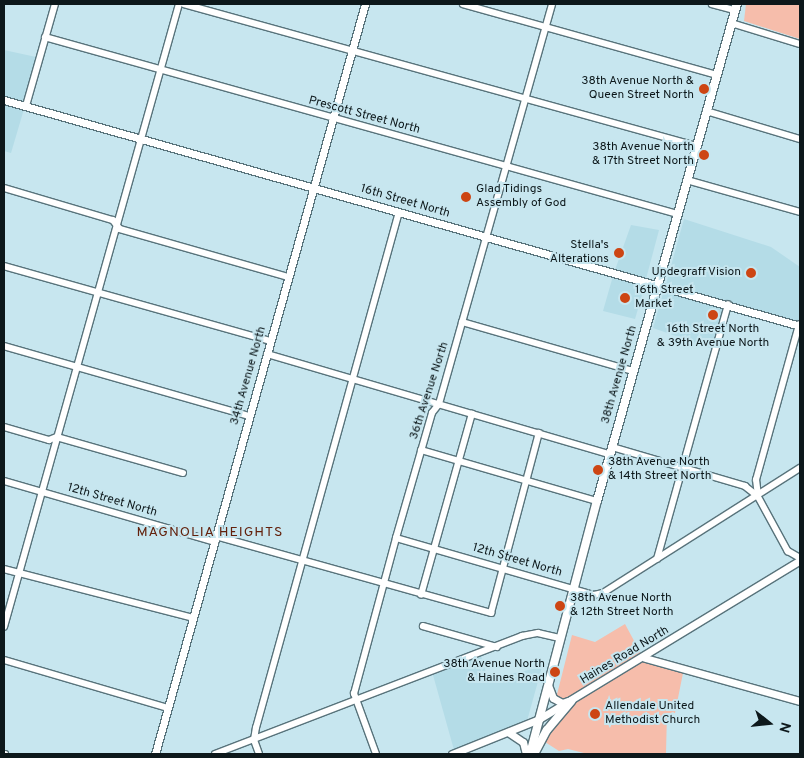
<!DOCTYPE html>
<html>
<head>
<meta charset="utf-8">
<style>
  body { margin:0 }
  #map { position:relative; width:804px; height:758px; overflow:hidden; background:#c7e6ef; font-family:Overpass,sans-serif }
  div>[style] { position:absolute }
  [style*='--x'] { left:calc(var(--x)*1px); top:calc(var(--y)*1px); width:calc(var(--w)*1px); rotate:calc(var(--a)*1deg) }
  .built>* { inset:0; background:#b4dce7 }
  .green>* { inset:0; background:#f6bdab }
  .roads { filter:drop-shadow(1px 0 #58737b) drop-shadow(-1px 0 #58737b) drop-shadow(0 1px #58737b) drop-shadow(0 -1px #58737b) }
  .minor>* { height:5.5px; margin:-2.75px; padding:0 2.75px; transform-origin:2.75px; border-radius:2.75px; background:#fff }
  .tertiary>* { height:7px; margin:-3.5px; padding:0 3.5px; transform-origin:3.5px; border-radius:3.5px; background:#fff }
  .secondary>* { height:8px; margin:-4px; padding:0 4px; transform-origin:4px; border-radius:4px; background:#fff }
  .dots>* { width:14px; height:14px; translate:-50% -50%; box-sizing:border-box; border:2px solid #c7e6ef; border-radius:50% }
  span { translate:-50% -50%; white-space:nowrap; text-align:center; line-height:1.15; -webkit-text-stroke:4px #c7e6ef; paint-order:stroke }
  .poi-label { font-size:12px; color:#0d181b }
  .right { translate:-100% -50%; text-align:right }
  .left { translate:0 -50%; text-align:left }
  .street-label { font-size:12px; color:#0d181b }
  .neighbourhood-label { font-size:14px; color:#63210c; letter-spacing:1px }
  .frame { position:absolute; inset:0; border:5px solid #0d181b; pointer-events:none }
  .north { position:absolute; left:744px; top:698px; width:50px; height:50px; -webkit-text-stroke:4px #c7e6ef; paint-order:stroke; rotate:106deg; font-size:14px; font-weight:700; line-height:20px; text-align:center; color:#0d181b }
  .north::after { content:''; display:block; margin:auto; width:18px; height:22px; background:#0d181b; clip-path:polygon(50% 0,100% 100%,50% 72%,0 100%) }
</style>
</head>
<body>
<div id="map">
  <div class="built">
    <div style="clip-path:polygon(4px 50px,36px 57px,23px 102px,4px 97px)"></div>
    <div style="clip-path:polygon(4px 103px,24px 109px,11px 153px,4px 151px)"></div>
    <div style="clip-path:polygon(684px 219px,771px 247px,800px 267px,800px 322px,666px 284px)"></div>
    <div style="clip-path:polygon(631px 225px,659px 230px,646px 279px,615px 270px)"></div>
    <div style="clip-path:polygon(613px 276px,645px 285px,635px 319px,603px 311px)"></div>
    <div style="clip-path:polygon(664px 290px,724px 307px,713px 349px,653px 328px)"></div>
    <div style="clip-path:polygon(481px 656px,488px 679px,542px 667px,527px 721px,454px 750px,433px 675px)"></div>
  </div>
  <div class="green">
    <div style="clip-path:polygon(746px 4px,800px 4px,800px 39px,744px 21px)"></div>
    <div style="clip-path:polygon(625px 624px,646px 663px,683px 673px,675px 713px,667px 713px,666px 753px,588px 754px,568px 749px,559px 751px,545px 742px,572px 635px,595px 642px)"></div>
  </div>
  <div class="roads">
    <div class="minor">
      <div style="--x:184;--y:4;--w:532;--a:15.47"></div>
      <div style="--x:463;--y:4;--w:264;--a:15.6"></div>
      <div style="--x:712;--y:4;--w:24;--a:15"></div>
      <div style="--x:731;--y:23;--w:72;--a:16.9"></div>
      <div style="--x:45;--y:37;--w:657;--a:15.62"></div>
      <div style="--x:26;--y:106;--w:106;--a:-74.1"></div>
      <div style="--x:706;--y:111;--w:98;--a:16.6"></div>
      <div style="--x:687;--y:180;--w:117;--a:15.8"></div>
      <div style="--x:4;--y:188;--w:114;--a:16.4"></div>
      <div style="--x:113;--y:220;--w:11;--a:52"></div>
      <div style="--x:120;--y:229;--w:176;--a:15.9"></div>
      <div style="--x:4;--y:266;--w:276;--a:15.7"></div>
      <div style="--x:462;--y:322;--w:178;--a:16"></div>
      <div style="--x:4;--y:346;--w:256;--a:15.9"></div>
      <div style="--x:267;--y:354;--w:357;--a:16.3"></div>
      <div style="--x:4;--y:427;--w:47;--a:16.1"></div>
      <div style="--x:49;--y:440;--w:9;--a:-21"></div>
      <div style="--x:57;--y:437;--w:131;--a:15.9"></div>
      <div style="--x:612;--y:447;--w:139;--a:16.3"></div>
      <div style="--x:745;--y:486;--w:16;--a:38"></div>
      <div style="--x:758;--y:496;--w:63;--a:61.4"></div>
      <div style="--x:788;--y:551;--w:14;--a:30"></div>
      <div style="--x:421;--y:450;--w:183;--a:16.2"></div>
      <div style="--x:4;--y:481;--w:220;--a:16.1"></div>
      <div style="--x:758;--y:496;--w:16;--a:-97"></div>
      <div style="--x:756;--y:480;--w:161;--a:-74.5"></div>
      <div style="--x:216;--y:536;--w:286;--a:15.6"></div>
      <div style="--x:491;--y:613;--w:186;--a:-75.1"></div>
      <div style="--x:396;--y:538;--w:206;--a:16.1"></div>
      <div style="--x:594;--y:595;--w:9;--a:-13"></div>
      <div style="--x:603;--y:593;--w:233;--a:-32.4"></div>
      <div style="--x:657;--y:559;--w:264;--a:-74.4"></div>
      <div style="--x:4;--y:569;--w:195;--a:14.5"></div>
      <div style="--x:421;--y:595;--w:188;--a:-74.3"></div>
      <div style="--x:423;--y:626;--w:77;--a:15.8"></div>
      <div style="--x:4;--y:627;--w:647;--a:-74.31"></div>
      <div style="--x:4;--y:660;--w:171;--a:16.3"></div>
      <div style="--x:4;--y:754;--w:1;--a:0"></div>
      <div style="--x:215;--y:754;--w:329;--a:-21"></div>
      <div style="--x:522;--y:636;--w:16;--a:-11"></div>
      <div style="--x:538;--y:633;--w:23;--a:13"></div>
      <div style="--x:259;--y:754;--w:15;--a:-110"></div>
      <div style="--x:254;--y:740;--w:12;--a:-81"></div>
      <div style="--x:256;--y:728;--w:535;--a:-74.51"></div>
      <div style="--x:376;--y:754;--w:64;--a:-110.1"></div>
      <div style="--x:354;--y:694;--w:162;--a:-74.9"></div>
      <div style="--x:396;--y:538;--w:130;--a:-73.9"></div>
      <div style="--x:432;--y:413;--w:11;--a:-52"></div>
      <div style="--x:439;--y:404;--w:416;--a:-74.2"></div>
    </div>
    <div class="tertiary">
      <div style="--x:4;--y:100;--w:827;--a:15.85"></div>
      <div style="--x:645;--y:658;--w:161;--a:15.5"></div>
      <div style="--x:548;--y:685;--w:14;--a:69"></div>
      <div style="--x:553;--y:698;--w:10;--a:29"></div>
      <div style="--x:562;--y:703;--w:6;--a:-18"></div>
      <div style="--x:508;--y:732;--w:18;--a:34"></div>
      <div style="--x:523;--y:742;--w:12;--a:76"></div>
      <div style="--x:155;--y:754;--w:779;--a:-74.36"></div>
      <div style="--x:452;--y:754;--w:94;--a:-21.9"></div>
      <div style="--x:539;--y:719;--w:306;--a:-31.3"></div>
    </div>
    <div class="secondary">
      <div style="--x:530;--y:754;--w:262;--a:-75.2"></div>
      <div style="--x:597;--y:501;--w:516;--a:-74.27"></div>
      <div style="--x:534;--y:754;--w:27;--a:-62"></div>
      <div style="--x:547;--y:730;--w:38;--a:-50"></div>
    </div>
  </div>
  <div class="dots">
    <div style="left:704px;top:89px;background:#cd4513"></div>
    <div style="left:704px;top:155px;background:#cd4513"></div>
    <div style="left:466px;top:197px;background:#cd4513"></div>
    <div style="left:619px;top:253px;background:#cd4513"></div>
    <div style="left:751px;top:273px;background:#cd4513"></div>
    <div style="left:625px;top:298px;background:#cd4513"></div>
    <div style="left:713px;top:315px;background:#cd4513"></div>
    <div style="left:598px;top:470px;background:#cd4513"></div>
    <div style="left:560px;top:606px;background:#cd4513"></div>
    <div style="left:555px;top:672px;background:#cd4513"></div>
    <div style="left:595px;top:714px;background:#cd4513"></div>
  </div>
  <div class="poi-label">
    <span class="right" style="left:694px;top:89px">38th Avenue North &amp;<br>Queen Street North</span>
    <span class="right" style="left:694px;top:155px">38th Avenue North<br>&amp; 17th Street North</span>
    <span class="left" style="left:476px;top:197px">Glad Tidings<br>Assembly of God</span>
    <span class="right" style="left:609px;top:253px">Stella's<br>Alterations</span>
    <span class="right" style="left:741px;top:273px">Updegraff Vision</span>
    <span class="left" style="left:635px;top:298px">16th Street<br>Market</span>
    <span style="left:713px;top:337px">16th Street North<br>&amp; 39th Avenue North</span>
    <span class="left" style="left:608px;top:470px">38th Avenue North<br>&amp; 14th Street North</span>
    <span class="left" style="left:570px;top:606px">38th Avenue North<br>&amp; 12th Street North</span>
    <span class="right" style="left:545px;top:672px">38th Avenue North<br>&amp; Haines Road</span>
    <span class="left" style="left:605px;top:714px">Allendale United<br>Methodist Church</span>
  </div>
  <div class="street-label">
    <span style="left:364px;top:116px;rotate:15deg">Prescott Street North</span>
    <span style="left:405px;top:202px;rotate:16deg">16th Street North</span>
    <span style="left:620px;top:375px;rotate:-74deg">38th Avenue North</span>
    <span style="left:249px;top:376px;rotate:-74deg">34th Avenue North</span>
    <span style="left:430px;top:391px;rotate:-72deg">36th Avenue North</span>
    <span style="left:112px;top:501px;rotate:16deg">12th Street North</span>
    <span style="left:517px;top:561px;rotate:16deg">12th Street North</span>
    <span style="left:625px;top:656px;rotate:-31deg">Haines Road North</span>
  </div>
  <div class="neighbourhood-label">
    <span style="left:210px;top:533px">MAGNOLIA HEIGHTS</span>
  </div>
  <div class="frame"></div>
  <div class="north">N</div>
</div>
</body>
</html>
